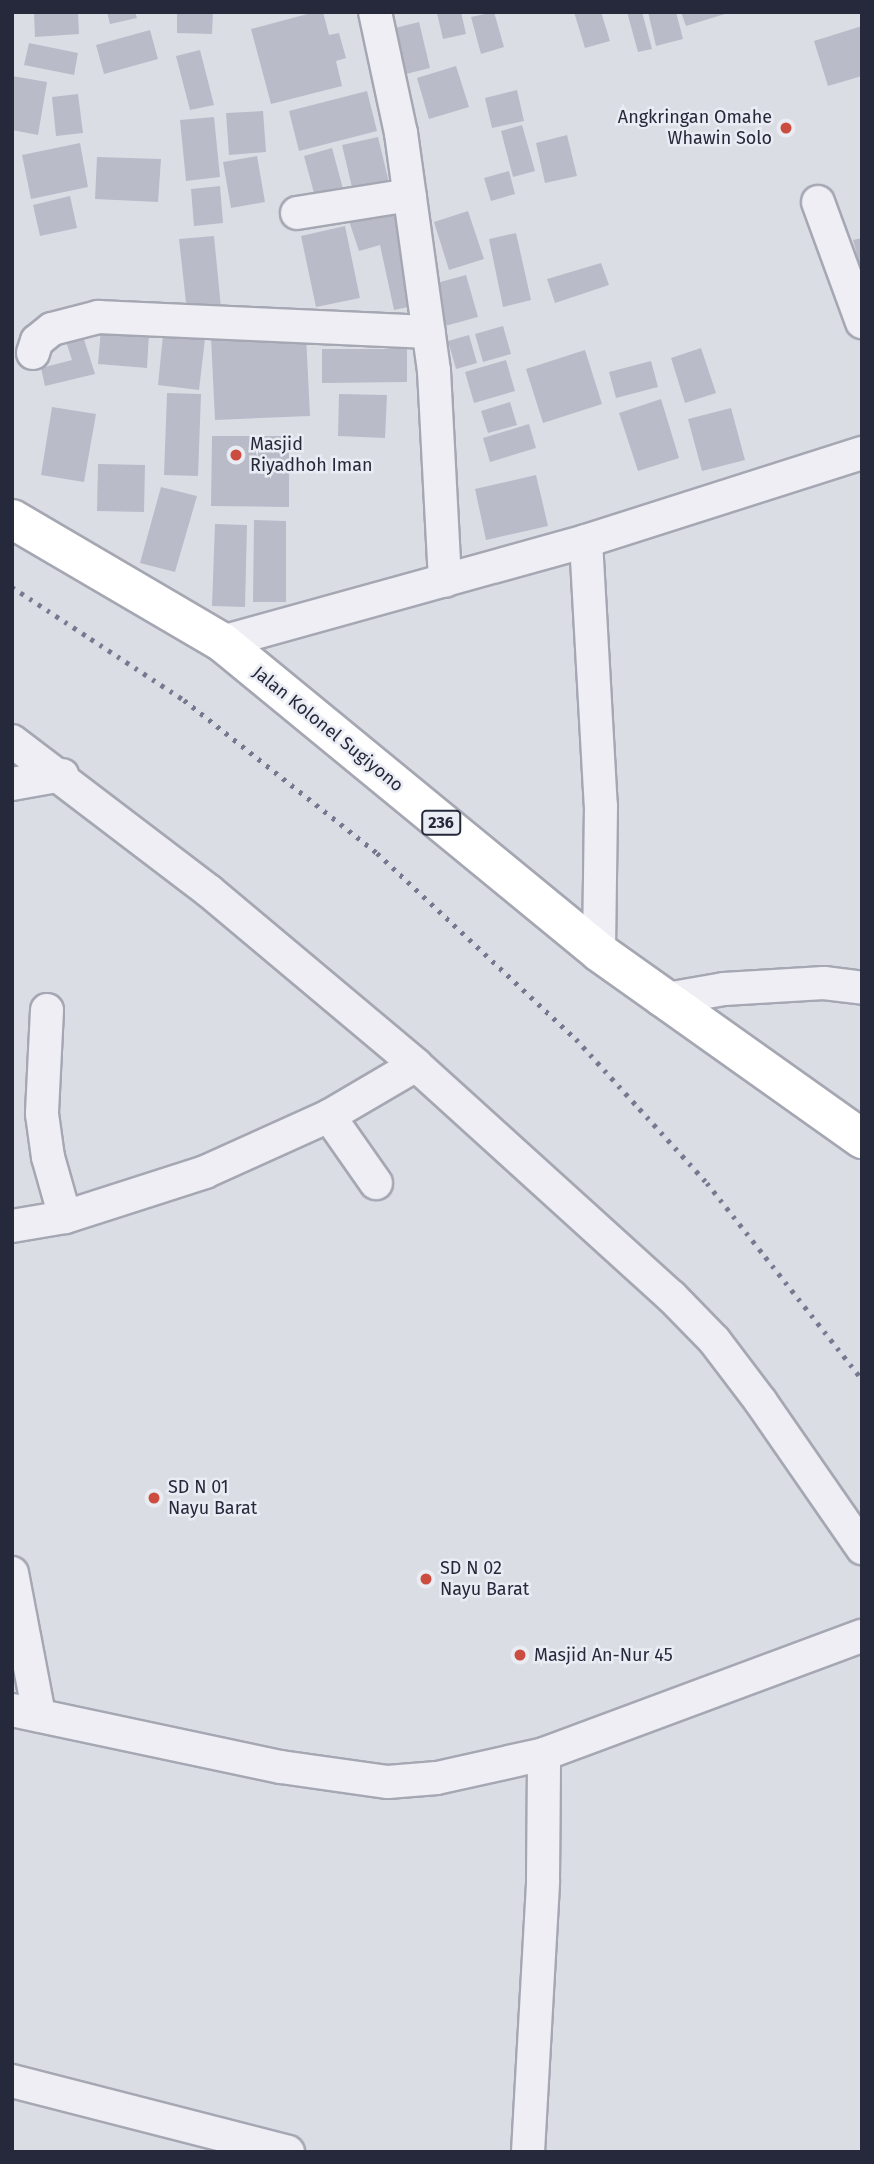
<!DOCTYPE html>
<html>
<head>
<meta charset="utf-8">
<style>
  body { margin:0 }
  #map { position:relative; width:874px; height:2164px; overflow:hidden; background:#dbdde5; font-family:"Fira Sans",sans-serif }
  div>[style] { position:absolute }
  [style*='--x'] { left:calc(var(--x)*1px); top:calc(var(--y)*1px); width:calc(var(--w)*1px); rotate:calc(var(--a)*1deg) }
  .building>* { inset:0; background:#b9bbc8 }
  .roads { filter:drop-shadow(2px 0 #a5a7b2) drop-shadow(-2px 0 #a5a7b2) drop-shadow(0 2px #a5a7b2) drop-shadow(0 -2px #a5a7b2) }
  .minor>* { height:32px; margin:-16px; padding:0 16px; transform-origin:16px; border-radius:16px; background:#eeeef4 }
  .primary>* { height:38px; margin:-19px; padding:0 19px; transform-origin:19px; border-radius:19px; background:#fff }
  .rail>* { height:5px; margin-top:-2.5px; transform-origin:0; background:repeating-linear-gradient(90deg,#75798f 0 3.5px,transparent 0 10.5px) }
  .dots>* { width:19px; height:19px; translate:-50% -50%; box-sizing:border-box; border:4px solid #eaecf3; border-radius:50% }
  span { translate:-50% -50%; white-space:nowrap; text-align:center; line-height:1.15; -webkit-text-stroke:5px #eaecf3; paint-order:stroke }
  .shield-label span { padding:2px 5px; background:#eaecf3; border:2px solid; border-radius:5px; -webkit-text-stroke-width:0 }
  .shield-label { font-size:16px; color:#26283b; font-weight:700 }
  .poi-label { font-size:18px; color:#26283b }
  .right { translate:-100% -50%; text-align:right }
  .left { translate:0 -50%; text-align:left }
  .street-label { font-size:18px; color:#26283b }
  .frame { position:absolute; inset:0; border:14px solid #26283b; pointer-events:none }
</style>
</head>
<body>
<div id="map">
  <div class="building">
    <div style="clip-path:polygon(34px 12px,78px 12px,79px 34px,35px 37px)"></div>
    <div style="clip-path:polygon(107px 12px,135px 12px,137px 18px,110px 24px)"></div>
    <div style="clip-path:polygon(177px 12px,213px 12px,212px 34px,177px 33px)"></div>
    <div style="clip-path:polygon(315px 12px,323px 12px,329px 35px,339px 33px,346px 58px,336px 61px,342px 86px,271px 104px,251px 29px)"></div>
    <div style="clip-path:polygon(461px 12px,466px 34px,443px 39px,437px 13px)"></div>
    <div style="clip-path:polygon(494px 12px,504px 47px,481px 54px,471px 17px)"></div>
    <div style="clip-path:polygon(574px 12px,601px 12px,610px 41px,585px 48px)"></div>
    <div style="clip-path:polygon(627px 12px,642px 12px,652px 49px,638px 52px)"></div>
    <div style="clip-path:polygon(648px 12px,676px 12px,683px 39px,656px 46px)"></div>
    <div style="clip-path:polygon(681px 12px,728px 12px,728px 13px,686px 26px)"></div>
    <div style="clip-path:polygon(419px 22px,430px 68px,398px 76px,387px 30px)"></div>
    <div style="clip-path:polygon(862px 26px,862px 76px,828px 86px,814px 41px)"></div>
    <div style="clip-path:polygon(150px 30px,158px 59px,104px 74px,96px 45px)"></div>
    <div style="clip-path:polygon(29px 43px,78px 53px,74px 75px,24px 65px)"></div>
    <div style="clip-path:polygon(200px 50px,214px 105px,190px 110px,176px 56px)"></div>
    <div style="clip-path:polygon(456px 66px,469px 107px,429px 119px,417px 78px)"></div>
    <div style="clip-path:polygon(12px 76px,47px 82px,38px 135px,12px 130px)"></div>
    <div style="clip-path:polygon(517px 90px,524px 121px,492px 128px,485px 98px)"></div>
    <div style="clip-path:polygon(367px 91px,377px 131px,299px 151px,289px 111px)"></div>
    <div style="clip-path:polygon(78px 94px,83px 133px,56px 136px,52px 97px)"></div>
    <div style="clip-path:polygon(263px 111px,266px 152px,229px 155px,226px 113px)"></div>
    <div style="clip-path:polygon(214px 117px,220px 177px,186px 181px,180px 120px)"></div>
    <div style="clip-path:polygon(522px 125px,535px 171px,513px 177px,501px 131px)"></div>
    <div style="clip-path:polygon(567px 135px,577px 176px,545px 183px,536px 143px)"></div>
    <div style="clip-path:polygon(378px 137px,391px 191px,355px 200px,342px 145px)"></div>
    <div style="clip-path:polygon(80px 143px,88px 187px,31px 199px,22px 155px)"></div>
    <div style="clip-path:polygon(332px 148px,346px 200px,318px 208px,304px 156px)"></div>
    <div style="clip-path:polygon(257px 156px,265px 202px,231px 208px,223px 162px)"></div>
    <div style="clip-path:polygon(97px 157px,161px 159px,158px 202px,95px 199px)"></div>
    <div style="clip-path:polygon(509px 171px,515px 194px,491px 201px,484px 178px)"></div>
    <div style="clip-path:polygon(220px 186px,223px 223px,194px 226px,191px 189px)"></div>
    <div style="clip-path:polygon(70px 196px,77px 228px,40px 236px,33px 205px)"></div>
    <div style="clip-path:polygon(392px 204px,413px 306px,394px 310px,380px 245px,359px 251px,348px 218px)"></div>
    <div style="clip-path:polygon(468px 211px,484px 259px,449px 270px,434px 222px)"></div>
    <div style="clip-path:polygon(345px 226px,360px 298px,316px 307px,301px 236px)"></div>
    <div style="clip-path:polygon(516px 233px,531px 300px,503px 307px,489px 239px)"></div>
    <div style="clip-path:polygon(214px 236px,221px 308px,187px 312px,179px 239px)"></div>
    <div style="clip-path:polygon(862px 238px,862px 270px,861px 270px,853px 240px)"></div>
    <div style="clip-path:polygon(601px 263px,609px 285px,555px 303px,547px 279px)"></div>
    <div style="clip-path:polygon(466px 275px,478px 317px,445px 326px,433px 284px)"></div>
    <div style="clip-path:polygon(503px 326px,511px 354px,483px 362px,475px 334px)"></div>
    <div style="clip-path:polygon(101px 329px,149px 333px,147px 368px,98px 364px)"></div>
    <div style="clip-path:polygon(81px 330px,95px 374px,45px 386px,41px 368px,72px 360px,64px 335px)"></div>
    <div style="clip-path:polygon(163px 335px,205px 339px,199px 390px,158px 385px)"></div>
    <div style="clip-path:polygon(306px 335px,310px 416px,215px 420px,211px 338px)"></div>
    <div style="clip-path:polygon(469px 335px,477px 363px,456px 369px,448px 341px)"></div>
    <div style="clip-path:polygon(701px 348px,716px 393px,685px 403px,671px 358px)"></div>
    <div style="clip-path:polygon(322px 349px,407px 349px,407px 382px,322px 383px)"></div>
    <div style="clip-path:polygon(585px 350px,602px 404px,543px 423px,526px 369px)"></div>
    <div style="clip-path:polygon(506px 360px,515px 391px,474px 403px,465px 372px)"></div>
    <div style="clip-path:polygon(651px 361px,658px 387px,616px 398px,609px 372px)"></div>
    <div style="clip-path:polygon(167px 393px,201px 394px,198px 476px,164px 475px)"></div>
    <div style="clip-path:polygon(339px 394px,387px 395px,385px 438px,338px 436px)"></div>
    <div style="clip-path:polygon(661px 399px,679px 458px,638px 471px,619px 413px)"></div>
    <div style="clip-path:polygon(510px 402px,517px 425px,488px 433px,481px 411px)"></div>
    <div style="clip-path:polygon(52px 407px,96px 414px,84px 482px,41px 475px)"></div>
    <div style="clip-path:polygon(731px 408px,745px 460px,702px 471px,688px 419px)"></div>
    <div style="clip-path:polygon(529px 424px,536px 448px,490px 462px,483px 438px)"></div>
    <div style="clip-path:polygon(212px 436px,289px 436px,289px 507px,211px 506px)"></div>
    <div style="clip-path:polygon(98px 464px,145px 465px,144px 512px,97px 511px)"></div>
    <div style="clip-path:polygon(536px 475px,548px 526px,486px 540px,475px 489px)"></div>
    <div style="clip-path:polygon(161px 487px,197px 496px,175px 572px,140px 563px)"></div>
    <div style="clip-path:polygon(254px 520px,286px 521px,286px 602px,253px 602px)"></div>
    <div style="clip-path:polygon(215px 524px,247px 525px,245px 607px,212px 606px)"></div>
  </div>
  <div class="roads">
    <div class="minor">
      <div style="--x:375;--y:12;--w:124;--a:77.9"></div>
      <div style="--x:401;--y:133;--w:240;--a:82.1"></div>
      <div style="--x:434;--y:371;--w:210;--a:87"></div>
      <div style="--x:818;--y:202;--w:128;--a:69.9"></div>
      <div style="--x:297;--y:213;--w:114;--a:-9.1"></div>
      <div style="--x:33;--y:353;--w:13;--a:-72"></div>
      <div style="--x:37;--y:341;--w:19;--a:-39"></div>
      <div style="--x:52;--y:329;--w:48;--a:-14.6"></div>
      <div style="--x:98;--y:317;--w:331;--a:2.6"></div>
      <div style="--x:586;--y:541;--w:265;--a:86.8"></div>
      <div style="--x:601;--y:806;--w:146;--a:90.8"></div>
      <div style="--x:222;--y:642;--w:378;--a:-15.5"></div>
      <div style="--x:586;--y:541;--w:290;--a:-17.7"></div>
      <div style="--x:12;--y:741;--w:248;--a:37.3"></div>
      <div style="--x:209;--y:891;--w:270;--a:40"></div>
      <div style="--x:416;--y:1065;--w:344;--a:42.2"></div>
      <div style="--x:671;--y:1296;--w:62;--a:45.7"></div>
      <div style="--x:714;--y:1340;--w:78;--a:52.8"></div>
      <div style="--x:761;--y:1402;--w:178;--a:55.3"></div>
      <div style="--x:12;--y:784;--w:51;--a:-10.2"></div>
      <div style="--x:661;--y:1000;--w:64;--a:-9.9"></div>
      <div style="--x:724;--y:989;--w:100;--a:-3.4"></div>
      <div style="--x:824;--y:983;--w:38;--a:7"></div>
      <div style="--x:47;--y:1010;--w:104;--a:92.8"></div>
      <div style="--x:42;--y:1114;--w:43;--a:82.1"></div>
      <div style="--x:48;--y:1157;--w:62;--a:74.2"></div>
      <div style="--x:329;--y:1116;--w:82;--a:55"></div>
      <div style="--x:12;--y:1226;--w:54;--a:-9.6"></div>
      <div style="--x:65;--y:1217;--w:147;--a:-17.8"></div>
      <div style="--x:205;--y:1172;--w:136;--a:-24.3"></div>
      <div style="--x:329;--y:1116;--w:101;--a:-30.4"></div>
      <div style="--x:12;--y:1573;--w:145;--a:79.2"></div>
      <div style="--x:12;--y:1710;--w:275;--a:12"></div>
      <div style="--x:281;--y:1767;--w:108;--a:8"></div>
      <div style="--x:388;--y:1782;--w:49;--a:-4.7"></div>
      <div style="--x:437;--y:1778;--w:110;--a:-12.6"></div>
      <div style="--x:544;--y:1754;--w:339;--a:-20.4"></div>
      <div style="--x:12;--y:2081;--w:285;--a:14.4"></div>
      <div style="--x:528;--y:2152;--w:272;--a:-86.8"></div>
      <div style="--x:543;--y:1880;--w:126;--a:-89.5"></div>
    </div>
    <div class="primary">
      <div style="--x:12;--y:519;--w:243;--a:30.4"></div>
      <div style="--x:222;--y:642;--w:488;--a:39.4"></div>
      <div style="--x:599;--y:952;--w:323;--a:35.4"></div>
    </div>
  </div>
  <div class="rail">
    <div style="--x:12;--y:587;--w:206;--a:33.3"></div>
    <div style="--x:184;--y:700;--w:246;--a:38.4"></div>
    <div style="--x:377;--y:853;--w:272;--a:43.1"></div>
    <div style="--x:576;--y:1039;--w:195;--a:47.7"></div>
    <div style="--x:707;--y:1183;--w:250;--a:51.7"></div>
  </div>
  <div class="dots">
    <div style="left:786px;top:128px;background:#cb4d40"></div>
    <div style="left:236px;top:455px;background:#cb4d40"></div>
    <div style="left:154px;top:1498px;background:#cb4d40"></div>
    <div style="left:426px;top:1579px;background:#cb4d40"></div>
    <div style="left:520px;top:1655px;background:#cb4d40"></div>
  </div>
  <div class="shield-label">
    <span style="left:441px;top:823px">236</span>
  </div>
  <div class="poi-label">
    <span class="right" style="left:772px;top:128px">Angkringan Omahe<br>Whawin Solo</span>
    <span class="left" style="left:250px;top:455px">Masjid<br>Riyadhoh Iman</span>
    <span class="left" style="left:168px;top:1498px">SD N 01<br>Nayu Barat</span>
    <span class="left" style="left:440px;top:1579px">SD N 02<br>Nayu Barat</span>
    <span class="left" style="left:534px;top:1655px">Masjid An-Nur 45</span>
  </div>
  <div class="street-label">
    <span style="left:328px;top:729px;rotate:39deg">Jalan Kolonel Sugiyono</span>
  </div>
  <div class="frame"></div>
</div>
</body>
</html>
